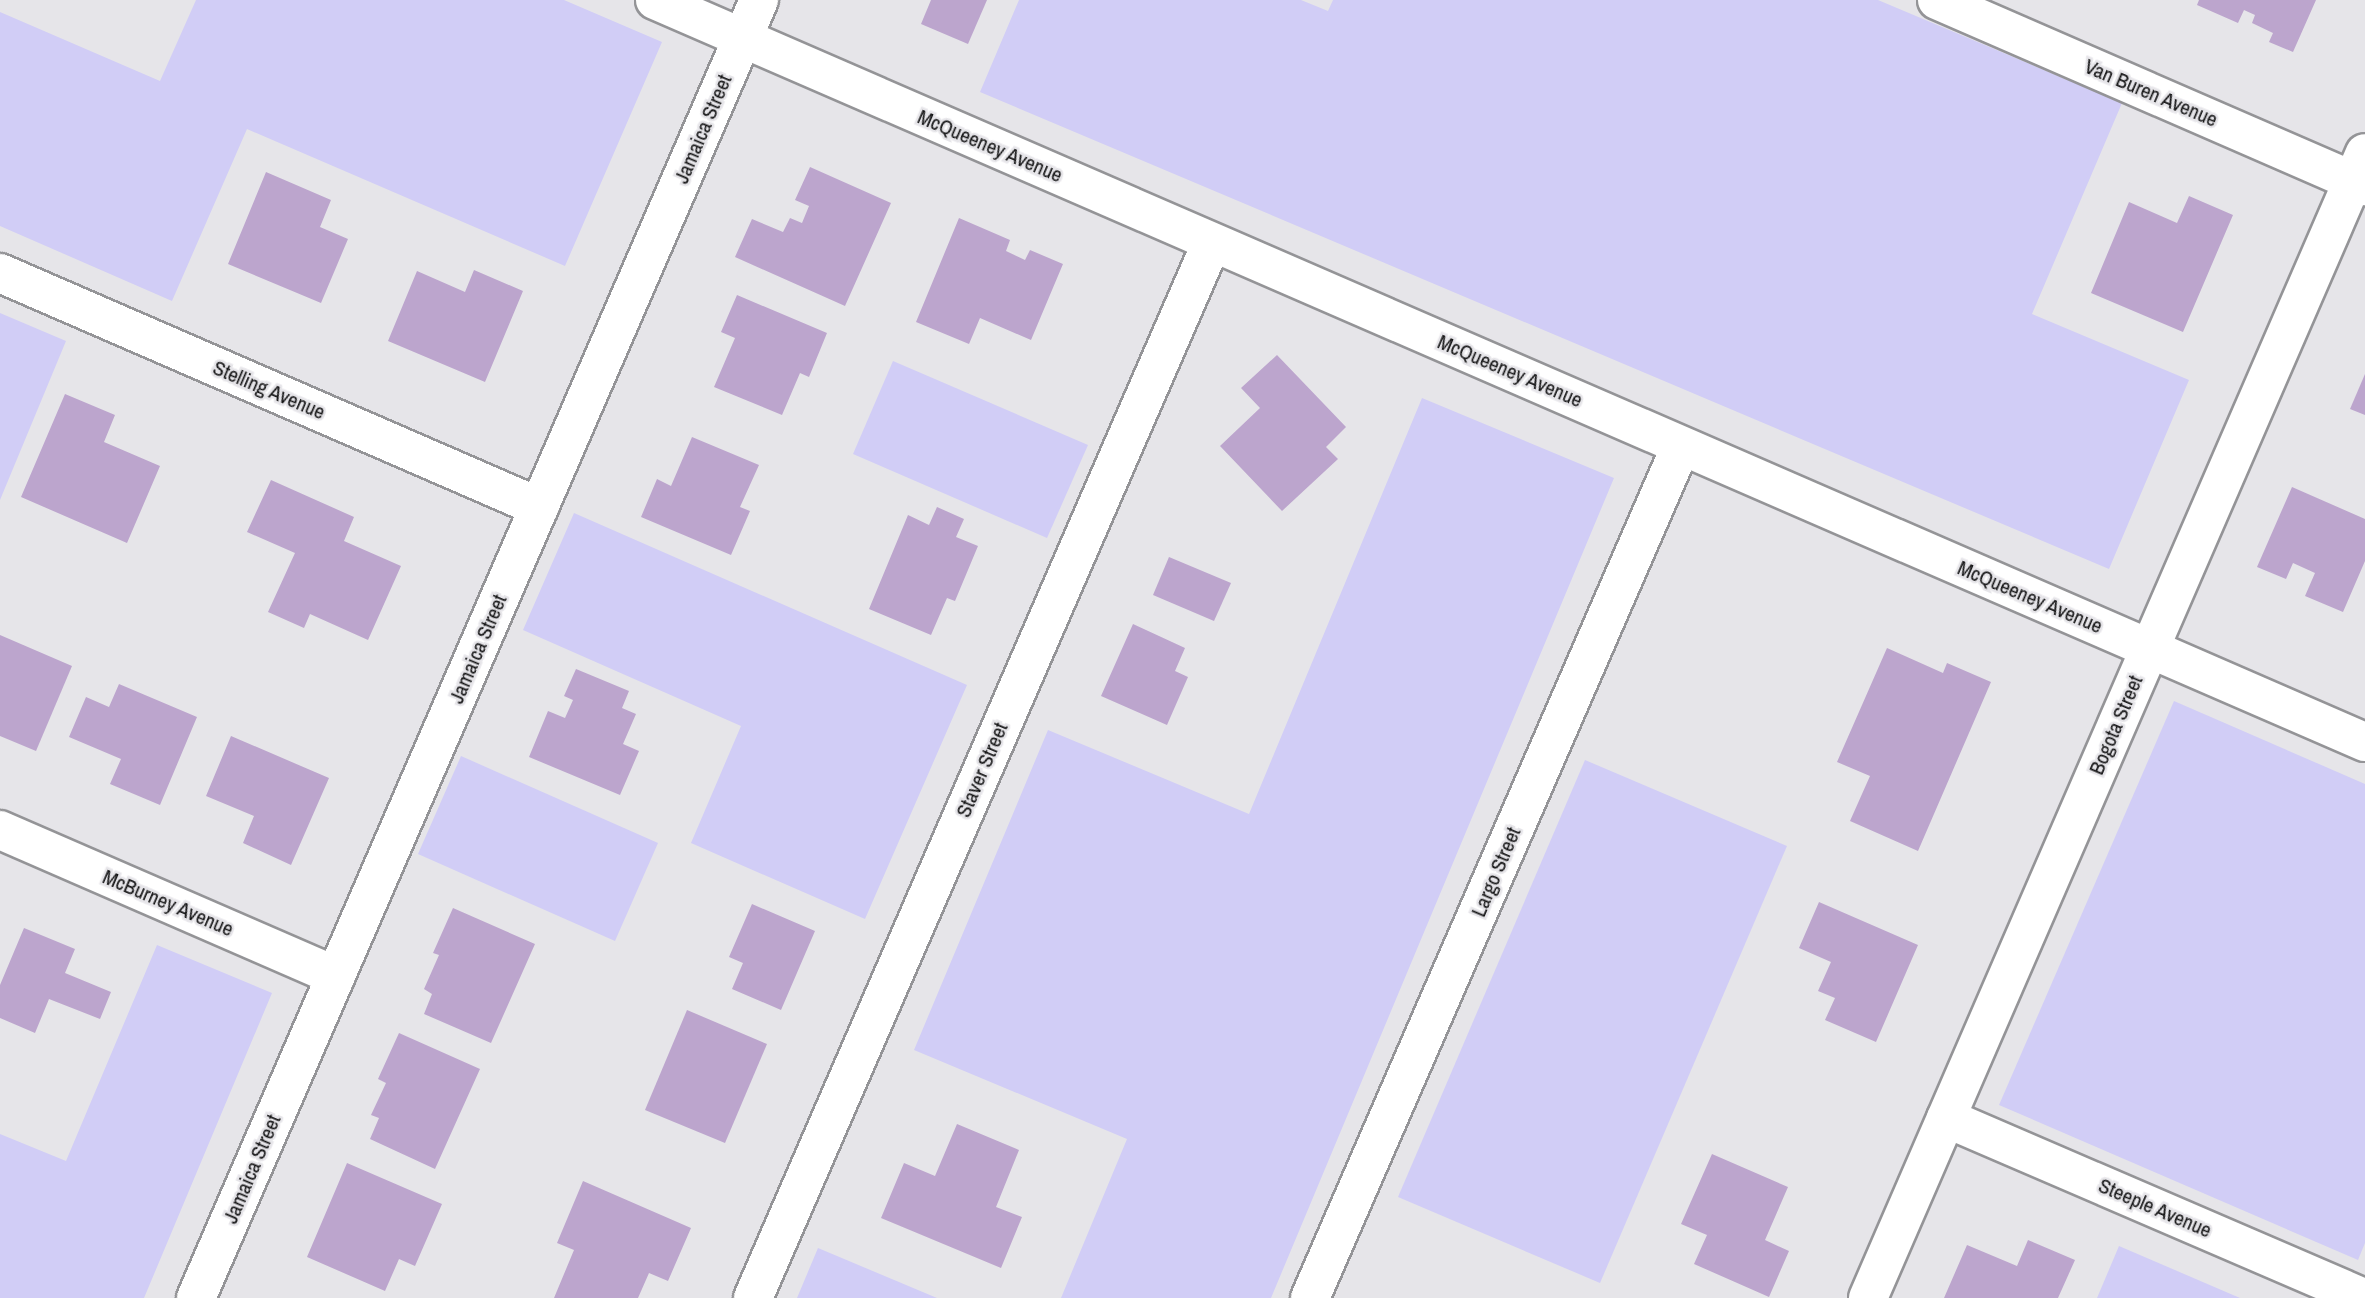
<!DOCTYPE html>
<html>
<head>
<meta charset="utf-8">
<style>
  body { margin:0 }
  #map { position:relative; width:2365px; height:1298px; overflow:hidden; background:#e6e5e9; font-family:"Archivo Narrow",sans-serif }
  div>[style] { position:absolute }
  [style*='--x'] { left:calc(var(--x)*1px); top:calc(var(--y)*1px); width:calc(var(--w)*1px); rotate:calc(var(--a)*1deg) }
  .green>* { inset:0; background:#d1cdf6 }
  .building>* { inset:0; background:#bca5cd }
  .roads { filter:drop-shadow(2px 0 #949497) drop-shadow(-2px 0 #949497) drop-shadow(0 2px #949497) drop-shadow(0 -2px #949497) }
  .minor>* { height:38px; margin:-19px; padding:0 19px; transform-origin:19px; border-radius:19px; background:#fff }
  span { translate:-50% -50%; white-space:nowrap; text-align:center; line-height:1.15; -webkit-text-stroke:5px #e6e5e9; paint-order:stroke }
  .street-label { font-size:21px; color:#151516 }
</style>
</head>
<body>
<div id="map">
  <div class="green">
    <div style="clip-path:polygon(196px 0,564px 0,662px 42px,565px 266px,247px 129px,172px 301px,0 226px,0 12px,160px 81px)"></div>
    <div style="clip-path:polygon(1019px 0,1301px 0,1328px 11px,1333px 0,1878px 0,2122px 103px,2032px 314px,2189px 380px,2109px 569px,980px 92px)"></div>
    <div style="clip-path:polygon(0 313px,66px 341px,0 500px)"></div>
    <div style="clip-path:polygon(893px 361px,1088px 445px,1047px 538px,853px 454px)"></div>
    <div style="clip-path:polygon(1422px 398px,1614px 478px,1271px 1298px,1061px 1298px,1127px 1139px,914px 1050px,1048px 730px,1249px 814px)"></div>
    <div style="clip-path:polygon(574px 513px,967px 685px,865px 919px,691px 843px,741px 726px,523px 630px)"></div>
    <div style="clip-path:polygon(2174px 701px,2365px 784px,2365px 1243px,2358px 1260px,1999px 1105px)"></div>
    <div style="clip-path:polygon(461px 756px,658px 843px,615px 941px,418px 854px)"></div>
    <div style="clip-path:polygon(1585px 760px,1787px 846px,1600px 1283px,1398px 1197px)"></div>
    <div style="clip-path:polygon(157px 945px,272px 993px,144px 1298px,0 1298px,0 1134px,66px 1161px)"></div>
    <div style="clip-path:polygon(2119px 1246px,2240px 1298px,2097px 1298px)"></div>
    <div style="clip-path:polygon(818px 1248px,937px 1298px,797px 1298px)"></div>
  </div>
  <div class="building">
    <div style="clip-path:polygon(931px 0,987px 0,968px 44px,921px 24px)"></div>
    <div style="clip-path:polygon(2199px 0,2316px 0,2293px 52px,2269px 42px,2273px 33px,2252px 23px,2255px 15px,2244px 10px,2238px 23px,2197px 5px)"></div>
    <div style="clip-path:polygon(810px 167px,891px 203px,845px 306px,735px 257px,752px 219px,783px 232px,790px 218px,802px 223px,809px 206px,795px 200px)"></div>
    <div style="clip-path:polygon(266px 172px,331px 200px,320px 227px,348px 239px,321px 303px,228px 264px)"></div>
    <div style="clip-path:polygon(2189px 196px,2233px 215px,2183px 332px,2091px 293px,2129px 202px,2177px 223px)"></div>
    <div style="clip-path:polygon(959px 218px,1010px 240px,1006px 251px,1025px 260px,1030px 250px,1063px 264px,1031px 340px,980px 318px,969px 344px,916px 322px)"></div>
    <div style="clip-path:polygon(474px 270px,523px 291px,485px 382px,388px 341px,417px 271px,465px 292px)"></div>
    <div style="clip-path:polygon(737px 295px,827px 333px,809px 377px,800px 373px,782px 415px,714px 387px,735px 338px,721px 332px)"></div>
    <div style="clip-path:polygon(1277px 355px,1346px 427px,1326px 447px,1338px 459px,1282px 511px,1220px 446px,1260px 408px,1241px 388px)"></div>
    <div style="clip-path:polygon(2365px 374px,2365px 415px,2350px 409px)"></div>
    <div style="clip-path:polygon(65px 394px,115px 415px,104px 442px,160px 466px,127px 543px,21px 497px)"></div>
    <div style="clip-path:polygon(692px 437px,759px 465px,740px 507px,750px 511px,731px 555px,641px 517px,657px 479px,671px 486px)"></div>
    <div style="clip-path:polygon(271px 480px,354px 517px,344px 541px,401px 566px,368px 640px,310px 614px,304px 628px,268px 612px,295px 553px,247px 532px)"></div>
    <div style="clip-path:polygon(2292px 487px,2365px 519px,2365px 561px,2343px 612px,2305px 596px,2315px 573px,2293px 563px,2286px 579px,2257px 567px)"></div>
    <div style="clip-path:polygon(937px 507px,964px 519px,956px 537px,978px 546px,955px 601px,947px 598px,931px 635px,869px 609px,908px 515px,929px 525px)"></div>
    <div style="clip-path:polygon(1169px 557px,1231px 583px,1214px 621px,1153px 595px)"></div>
    <div style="clip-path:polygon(1133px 624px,1185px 648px,1175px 671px,1188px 677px,1167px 725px,1101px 696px)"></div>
    <div style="clip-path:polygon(0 635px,72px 666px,36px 751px,0 736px)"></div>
    <div style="clip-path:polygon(1887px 648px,1943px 673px,1947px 663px,1991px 682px,1918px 851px,1850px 821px,1870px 776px,1837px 762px)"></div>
    <div style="clip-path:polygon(576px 669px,629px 691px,622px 708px,636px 714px,623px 744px,639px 751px,620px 795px,529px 757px,548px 711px,565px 718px,573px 700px,564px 696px)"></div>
    <div style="clip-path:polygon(119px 684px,197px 717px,160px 805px,110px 784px,121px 759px,69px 737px,86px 697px,109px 707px)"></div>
    <div style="clip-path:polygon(231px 736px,329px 778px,291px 865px,243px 843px,254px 816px,206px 796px)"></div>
    <div style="clip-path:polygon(1819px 902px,1918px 945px,1876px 1042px,1825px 1020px,1835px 998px,1818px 991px,1831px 962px,1799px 948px)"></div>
    <div style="clip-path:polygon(752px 904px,815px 931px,781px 1010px,732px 989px,743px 963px,729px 957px)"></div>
    <div style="clip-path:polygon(453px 908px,535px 944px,491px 1043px,424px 1014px,432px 994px,424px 989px,439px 955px,433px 953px)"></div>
    <div style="clip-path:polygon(24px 928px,75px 949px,65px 973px,111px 992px,100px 1019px,49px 999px,35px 1033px,0 1018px,0 985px)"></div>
    <div style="clip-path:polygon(687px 1010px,767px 1044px,725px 1143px,645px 1110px)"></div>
    <div style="clip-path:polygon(399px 1033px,480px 1069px,435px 1169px,370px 1139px,379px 1118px,371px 1115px,386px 1083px,378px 1079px)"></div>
    <div style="clip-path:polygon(957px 1124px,1019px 1150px,996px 1207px,1022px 1217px,1001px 1268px,881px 1218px,904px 1163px,935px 1176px)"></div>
    <div style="clip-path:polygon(1712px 1154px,1788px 1187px,1765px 1240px,1789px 1251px,1769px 1297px,1694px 1264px,1707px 1235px,1681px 1224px)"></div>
    <div style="clip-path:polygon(347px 1163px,442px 1204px,415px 1266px,399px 1259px,385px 1291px,307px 1257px)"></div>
    <div style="clip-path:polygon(583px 1181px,691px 1228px,668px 1281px,649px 1273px,638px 1298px,554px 1298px,574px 1250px,557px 1243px)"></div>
    <div style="clip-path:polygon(2028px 1240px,2075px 1260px,2058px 1298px,1944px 1298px,1967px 1245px,2017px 1266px)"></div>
  </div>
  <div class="roads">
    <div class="minor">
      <div style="--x:655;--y:0;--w:1864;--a:23.46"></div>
      <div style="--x:1937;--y:0;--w:467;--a:23.5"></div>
      <div style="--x:0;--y:273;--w:588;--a:23.47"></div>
      <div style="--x:0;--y:830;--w:366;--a:23.5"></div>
      <div style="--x:1946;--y:1118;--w:454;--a:23.3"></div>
      <div style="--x:196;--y:1298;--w:1415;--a:-66.55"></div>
      <div style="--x:753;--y:1298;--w:1151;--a:-66.51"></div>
      <div style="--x:1310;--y:1298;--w:929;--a:-66.47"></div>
      <div style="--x:1868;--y:1298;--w:1248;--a:-66.54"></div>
    </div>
  </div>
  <div class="street-label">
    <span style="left:2151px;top:93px;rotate:23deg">Van Buren Avenue</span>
    <span style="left:703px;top:129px;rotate:-67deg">Jamaica Street</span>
    <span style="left:990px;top:146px;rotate:23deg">McQueeney Avenue</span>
    <span style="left:1510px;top:371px;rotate:23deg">McQueeney Avenue</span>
    <span style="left:269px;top:390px;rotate:23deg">Stelling Avenue</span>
    <span style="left:2030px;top:597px;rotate:23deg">McQueeney Avenue</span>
    <span style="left:478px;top:649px;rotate:-67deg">Jamaica Street</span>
    <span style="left:2116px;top:725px;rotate:-67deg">Bogota Street</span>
    <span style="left:982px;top:770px;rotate:-67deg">Staver Street</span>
    <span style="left:1496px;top:872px;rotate:-67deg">Largo Street</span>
    <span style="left:168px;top:903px;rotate:23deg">McBurney Avenue</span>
    <span style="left:252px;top:1169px;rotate:-67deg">Jamaica Street</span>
    <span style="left:2155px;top:1208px;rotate:23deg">Steeple Avenue</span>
  </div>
</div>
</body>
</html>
